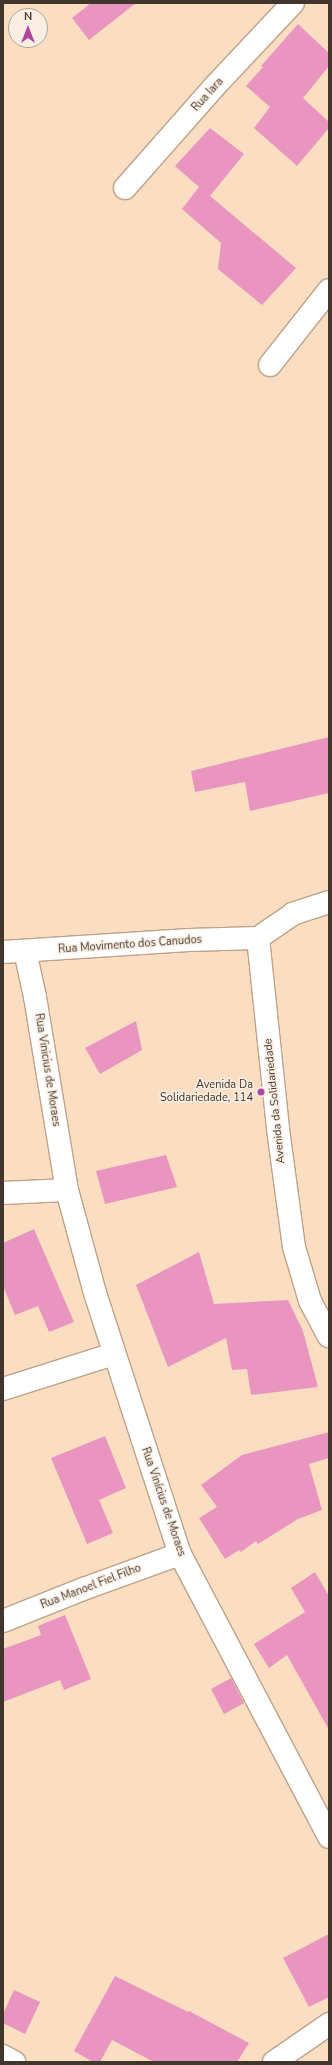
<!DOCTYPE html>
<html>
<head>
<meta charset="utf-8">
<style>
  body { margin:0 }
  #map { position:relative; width:332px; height:2065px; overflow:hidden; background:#fbdec2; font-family:"Nunito Sans",sans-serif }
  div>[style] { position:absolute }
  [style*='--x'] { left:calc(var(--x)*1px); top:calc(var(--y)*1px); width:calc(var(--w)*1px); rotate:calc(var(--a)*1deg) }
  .building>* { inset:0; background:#e995c0 }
  .roads { filter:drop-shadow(1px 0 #bda287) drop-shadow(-1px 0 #bda287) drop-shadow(0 1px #bda287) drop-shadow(0 -1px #bda287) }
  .minor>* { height:22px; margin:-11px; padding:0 11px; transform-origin:11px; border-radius:11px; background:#fff }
  .dots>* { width:11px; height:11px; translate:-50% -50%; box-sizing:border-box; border:2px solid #fbefe4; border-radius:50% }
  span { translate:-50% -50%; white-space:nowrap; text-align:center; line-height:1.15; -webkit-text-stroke:3px #fbefe4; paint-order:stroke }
  .street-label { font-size:11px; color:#41362b }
  .poi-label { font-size:11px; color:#41362b }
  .right { translate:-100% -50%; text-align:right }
  .frame { position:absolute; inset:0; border:4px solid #41362b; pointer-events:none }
  .north { position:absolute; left:8px; top:8px; width:40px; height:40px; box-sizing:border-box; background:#fbefe4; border:1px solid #b1a59a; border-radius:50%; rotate:0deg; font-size:11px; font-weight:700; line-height:16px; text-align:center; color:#41362b }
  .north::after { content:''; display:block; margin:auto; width:14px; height:18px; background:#b243a0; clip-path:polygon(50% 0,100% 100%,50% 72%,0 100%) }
</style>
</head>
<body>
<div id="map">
  <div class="building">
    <div style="clip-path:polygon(91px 3px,136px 3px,89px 40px,72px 18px)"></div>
    <div style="clip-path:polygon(298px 24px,329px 53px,329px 66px,303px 98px,329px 122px,329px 128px,297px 166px,254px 128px,270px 107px,246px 86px,263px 67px,261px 66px)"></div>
    <div style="clip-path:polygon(210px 128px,244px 154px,210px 196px,296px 268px,262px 305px,218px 269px,221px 243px,182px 209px,199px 187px,175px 166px)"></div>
    <div style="clip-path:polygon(329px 737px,329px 793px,250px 811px,245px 782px,195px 792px,191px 771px)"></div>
    <div style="clip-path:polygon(136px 1021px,142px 1050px,100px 1074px,85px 1048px)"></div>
    <div style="clip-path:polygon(166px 1155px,177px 1187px,105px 1204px,96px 1171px)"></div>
    <div style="clip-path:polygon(34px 1229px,74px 1322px,49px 1332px,38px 1306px,15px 1315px,3px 1286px,3px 1243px)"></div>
    <div style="clip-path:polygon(199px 1252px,214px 1304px,288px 1300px,303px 1331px,318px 1387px,251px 1395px,247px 1369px,232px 1370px,226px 1338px,168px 1367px,136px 1285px)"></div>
    <div style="clip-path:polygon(329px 1432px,329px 1458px,309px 1464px,322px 1510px,298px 1519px,258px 1544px,256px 1541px,241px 1552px,239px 1550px,225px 1559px,199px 1518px,217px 1507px,201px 1485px,242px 1455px)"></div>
    <div style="clip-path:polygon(105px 1436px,126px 1488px,99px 1500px,113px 1533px,87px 1544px,51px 1458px)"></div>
    <div style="clip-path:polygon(315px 1572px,329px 1596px,329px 1730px,287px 1655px,269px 1668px,254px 1644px,305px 1612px,291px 1588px)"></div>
    <div style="clip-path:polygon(65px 1615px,91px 1679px,64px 1690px,60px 1680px,3px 1702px,3px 1649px,41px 1635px,38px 1626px)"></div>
    <div style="clip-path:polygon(231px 1678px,244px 1703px,224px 1714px,211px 1689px)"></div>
    <div style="clip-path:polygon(329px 1934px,329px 1997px,309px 2007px,283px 1958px)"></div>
    <div style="clip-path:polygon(115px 1976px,188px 2012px,189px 2011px,249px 2043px,237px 2062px,154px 2062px,112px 2040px,100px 2062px,93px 2062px,74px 2051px)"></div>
    <div style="clip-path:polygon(14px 1990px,40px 2002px,25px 2034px,3px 2023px,3px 2014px)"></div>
  </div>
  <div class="roads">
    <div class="minor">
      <div style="--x:125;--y:188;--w:135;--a:-48.6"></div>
      <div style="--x:214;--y:87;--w:115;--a:-46.8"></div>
      <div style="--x:270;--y:365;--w:95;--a:-51.8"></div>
      <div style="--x:329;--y:902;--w:38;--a:162"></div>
      <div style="--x:293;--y:914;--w:42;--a:145.6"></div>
      <div style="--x:258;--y:938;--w:192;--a:84"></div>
      <div style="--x:278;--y:1129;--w:119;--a:82.3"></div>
      <div style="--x:294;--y:1247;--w:56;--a:73.5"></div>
      <div style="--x:310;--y:1301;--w:40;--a:62"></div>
      <div style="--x:25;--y:951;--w:47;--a:77.7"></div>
      <div style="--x:35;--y:997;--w:196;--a:80.6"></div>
      <div style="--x:67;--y:1190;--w:107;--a:74.8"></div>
      <div style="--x:95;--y:1293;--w:274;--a:72"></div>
      <div style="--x:180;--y:1554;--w:320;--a:62.2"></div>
      <div style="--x:3;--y:952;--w:186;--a:-3.7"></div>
      <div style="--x:189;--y:940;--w:69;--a:-1.7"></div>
      <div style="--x:3;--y:1193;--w:64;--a:-2.7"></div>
      <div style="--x:3;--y:1389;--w:116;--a:-17.5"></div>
      <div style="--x:3;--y:1621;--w:89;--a:-21.7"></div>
      <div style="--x:86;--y:1588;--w:100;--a:-19.9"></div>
      <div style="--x:3;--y:2056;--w:13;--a:29"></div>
      <div style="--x:274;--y:2062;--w:67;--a:-34.6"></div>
    </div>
  </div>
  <div class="dots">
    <div style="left:261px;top:1092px;background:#b243a0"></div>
  </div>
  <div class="street-label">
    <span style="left:208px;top:95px;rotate:-48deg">Rua Iara</span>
    <span style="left:130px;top:945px;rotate:-4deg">Rua Movimento dos Canudos</span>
    <span style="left:47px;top:1070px;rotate:81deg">Rua Vinicius de Moraes</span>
    <span style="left:275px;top:1101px;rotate:-96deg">Avenida da Solidariedade</span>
    <span style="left:163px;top:1502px;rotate:71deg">Rua Vinícius de Moraes</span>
    <span style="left:91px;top:1587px;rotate:-21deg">Rua Manoel Fiel Filho</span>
  </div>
  <div class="poi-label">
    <span class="right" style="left:253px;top:1092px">Avenida Da<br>Solidariedade, 114</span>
  </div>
  <div class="frame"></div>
  <div class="north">N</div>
</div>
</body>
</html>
